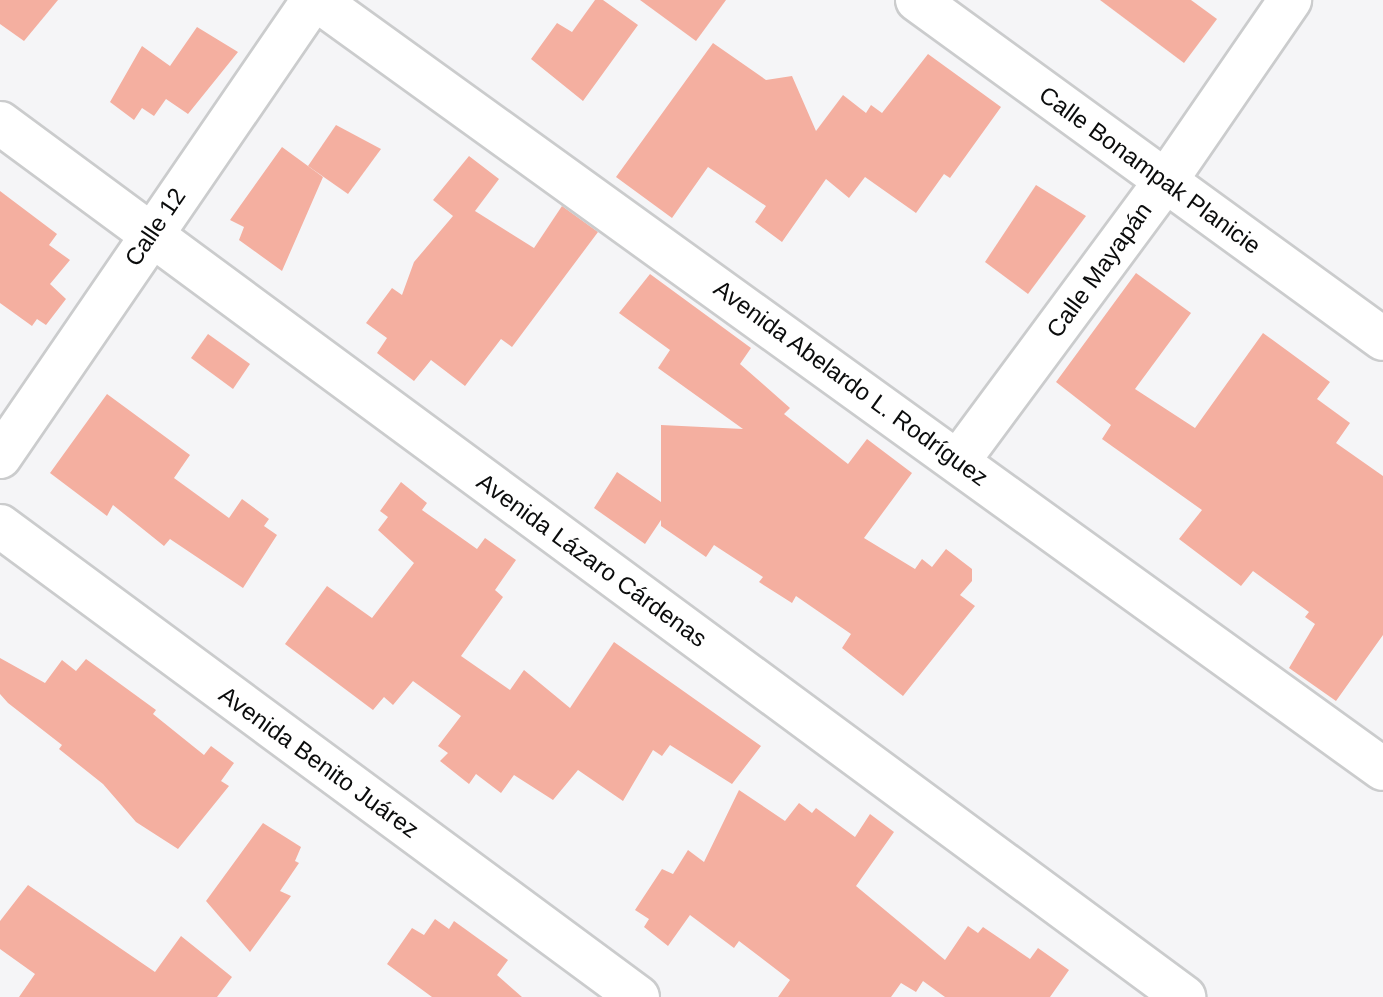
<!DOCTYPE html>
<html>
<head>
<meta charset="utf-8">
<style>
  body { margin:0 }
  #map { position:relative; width:1383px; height:997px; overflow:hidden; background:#f5f5f7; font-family:Helvetica,sans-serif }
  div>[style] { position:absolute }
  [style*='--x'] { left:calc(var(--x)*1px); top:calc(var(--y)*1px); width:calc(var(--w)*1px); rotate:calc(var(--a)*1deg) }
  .building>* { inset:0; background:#f4afa0 }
  .roads { filter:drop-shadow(2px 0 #cbcccd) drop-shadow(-2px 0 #cbcccd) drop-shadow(0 2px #cbcccd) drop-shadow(0 -2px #cbcccd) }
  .minor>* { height:42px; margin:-21px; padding:0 21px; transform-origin:21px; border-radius:21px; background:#fff }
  span { translate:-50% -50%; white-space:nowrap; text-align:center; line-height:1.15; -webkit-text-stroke:6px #fff; paint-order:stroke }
  .street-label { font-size:24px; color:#0b0c0c }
</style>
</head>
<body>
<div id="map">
  <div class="building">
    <div style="clip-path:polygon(0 0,58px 0,24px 41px,0 24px)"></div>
    <div style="clip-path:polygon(595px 0,603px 0,638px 25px,583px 101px,531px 59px,557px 23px,572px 32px)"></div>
    <div style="clip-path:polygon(640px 0,726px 0,696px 41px)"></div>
    <div style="clip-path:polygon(1100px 0,1191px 0,1217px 19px,1184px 63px)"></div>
    <div style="clip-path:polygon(197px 27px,238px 52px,188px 114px,166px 99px,154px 116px,142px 108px,134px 120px,110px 102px,142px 46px,170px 66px)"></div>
    <div style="clip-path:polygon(713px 43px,766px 80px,792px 76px,816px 131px,843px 95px,866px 113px,871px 105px,882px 113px,928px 54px,1001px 107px,950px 178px,944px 174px,916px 213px,865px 177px,849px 198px,826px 179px,782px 242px,755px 222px,766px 206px,708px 167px,672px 218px,616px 177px)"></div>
    <div style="clip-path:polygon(336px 125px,381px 149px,348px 194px,308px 166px)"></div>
    <div style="clip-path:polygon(282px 147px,323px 177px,282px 271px,239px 240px,244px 227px,230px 220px)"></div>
    <div style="clip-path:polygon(469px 156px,499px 179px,475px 211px,534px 248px,562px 206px,598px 232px,512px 347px,501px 339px,465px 386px,431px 360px,414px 381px,377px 353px,387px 338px,366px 323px,392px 288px,402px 295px,414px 262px,453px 216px,433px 200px)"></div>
    <div style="clip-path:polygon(1036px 185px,1086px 216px,1028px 294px,985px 262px)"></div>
    <div style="clip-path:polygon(0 191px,57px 234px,49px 245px,70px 260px,50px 284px,66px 299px,46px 325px,37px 319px,32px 326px,0 303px)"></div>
    <div style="clip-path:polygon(1136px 273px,1191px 313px,1135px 389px,1195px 428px,1263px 333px,1330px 382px,1317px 399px,1350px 423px,1336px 443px,1383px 476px,1383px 635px,1336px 701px,1289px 668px,1315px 624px,1305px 617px,1309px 612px,1253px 571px,1241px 586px,1179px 539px,1202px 510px,1102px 439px,1111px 425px,1056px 382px)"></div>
    <div style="clip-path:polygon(650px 274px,751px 348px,740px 364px,790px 408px,784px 414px,848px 464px,867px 439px,912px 473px,864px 538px,915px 569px,922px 559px,932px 567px,946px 549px,972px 569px,972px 581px,960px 595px,975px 606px,903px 696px,842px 648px,851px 634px,796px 596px,792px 603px,759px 582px,763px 577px,714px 545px,706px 557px,661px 526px,661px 520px,645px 544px,594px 508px,617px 472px,661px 502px,661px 425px,743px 429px,658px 368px,670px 350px,619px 313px)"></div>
    <div style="clip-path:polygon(208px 334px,250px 364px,233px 389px,191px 358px)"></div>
    <div style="clip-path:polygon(107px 394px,190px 455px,174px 478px,229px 518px,242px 499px,269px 519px,264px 526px,277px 535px,243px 588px,170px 539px,164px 546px,113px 505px,107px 516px,50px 473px)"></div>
    <div style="clip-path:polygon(401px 482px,427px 503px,422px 510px,477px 549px,485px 538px,516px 560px,495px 590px,503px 597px,461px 656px,510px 690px,524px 670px,570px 708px,614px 642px,761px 746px,732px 784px,670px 745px,662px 756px,653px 750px,623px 801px,578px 770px,553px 800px,514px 775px,501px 793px,476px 774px,469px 784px,440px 761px,448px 753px,438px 746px,461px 716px,413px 681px,393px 705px,384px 697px,373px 710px,285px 644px,327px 586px,372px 618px,414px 563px,378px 530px,388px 517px,380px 511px)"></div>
    <div style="clip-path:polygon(0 658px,45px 683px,62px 660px,76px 671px,86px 659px,156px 710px,153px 714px,204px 755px,211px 746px,234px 763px,221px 781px,229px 786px,178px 849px,136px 822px,103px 784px,59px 749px,62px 745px,8px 703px,0 694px)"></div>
    <div style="clip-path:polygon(739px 790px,785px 821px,799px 803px,812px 813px,816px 808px,855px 837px,870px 814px,894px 832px,856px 886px,945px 960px,968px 926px,978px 933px,983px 927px,1030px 959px,1038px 948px,1069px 970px,1050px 997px,945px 997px,923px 981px,916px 992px,901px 983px,891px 997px,778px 997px,790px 980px,739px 941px,734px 948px,690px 915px,668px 946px,644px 927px,649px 919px,635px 910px,662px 869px,673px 874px,688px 850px,704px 862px)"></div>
    <div style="clip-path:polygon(263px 823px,301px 847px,295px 861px,299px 863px,280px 891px,291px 896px,250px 952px,206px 901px)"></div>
    <div style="clip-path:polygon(28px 885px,155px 972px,181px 936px,232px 977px,217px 997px,19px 997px,35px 974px,0 949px,0 921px)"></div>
    <div style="clip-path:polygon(435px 919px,449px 929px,454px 921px,508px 960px,497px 975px,522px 997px,432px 997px,387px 964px,412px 928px,424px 935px)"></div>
  </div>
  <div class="roads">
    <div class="minor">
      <div style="--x:317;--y:0;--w:1314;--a:35.81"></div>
      <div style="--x:917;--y:0;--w:576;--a:36.03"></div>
      <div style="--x:0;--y:123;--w:1472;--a:36.43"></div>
      <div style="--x:0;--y:457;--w:554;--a:-55.59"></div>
      <div style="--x:959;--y:460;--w:346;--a:-53.5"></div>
      <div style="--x:1165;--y:182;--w:221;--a:-55.5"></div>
      <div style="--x:0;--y:526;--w:793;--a:36.44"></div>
    </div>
  </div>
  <div class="street-label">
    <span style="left:1150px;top:170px;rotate:36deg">Calle Bonampak Planicie</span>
    <span style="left:155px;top:227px;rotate:-56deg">Calle 12</span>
    <span style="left:1099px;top:270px;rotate:-54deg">Calle Mayapán</span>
    <span style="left:851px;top:383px;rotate:36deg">Avenida Abelardo L. Rodríguez</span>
    <span style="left:592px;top:560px;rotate:36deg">Avenida Lázaro Cárdenas</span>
    <span style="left:319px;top:762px;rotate:36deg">Avenida Benito Juárez</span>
  </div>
</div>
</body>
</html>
